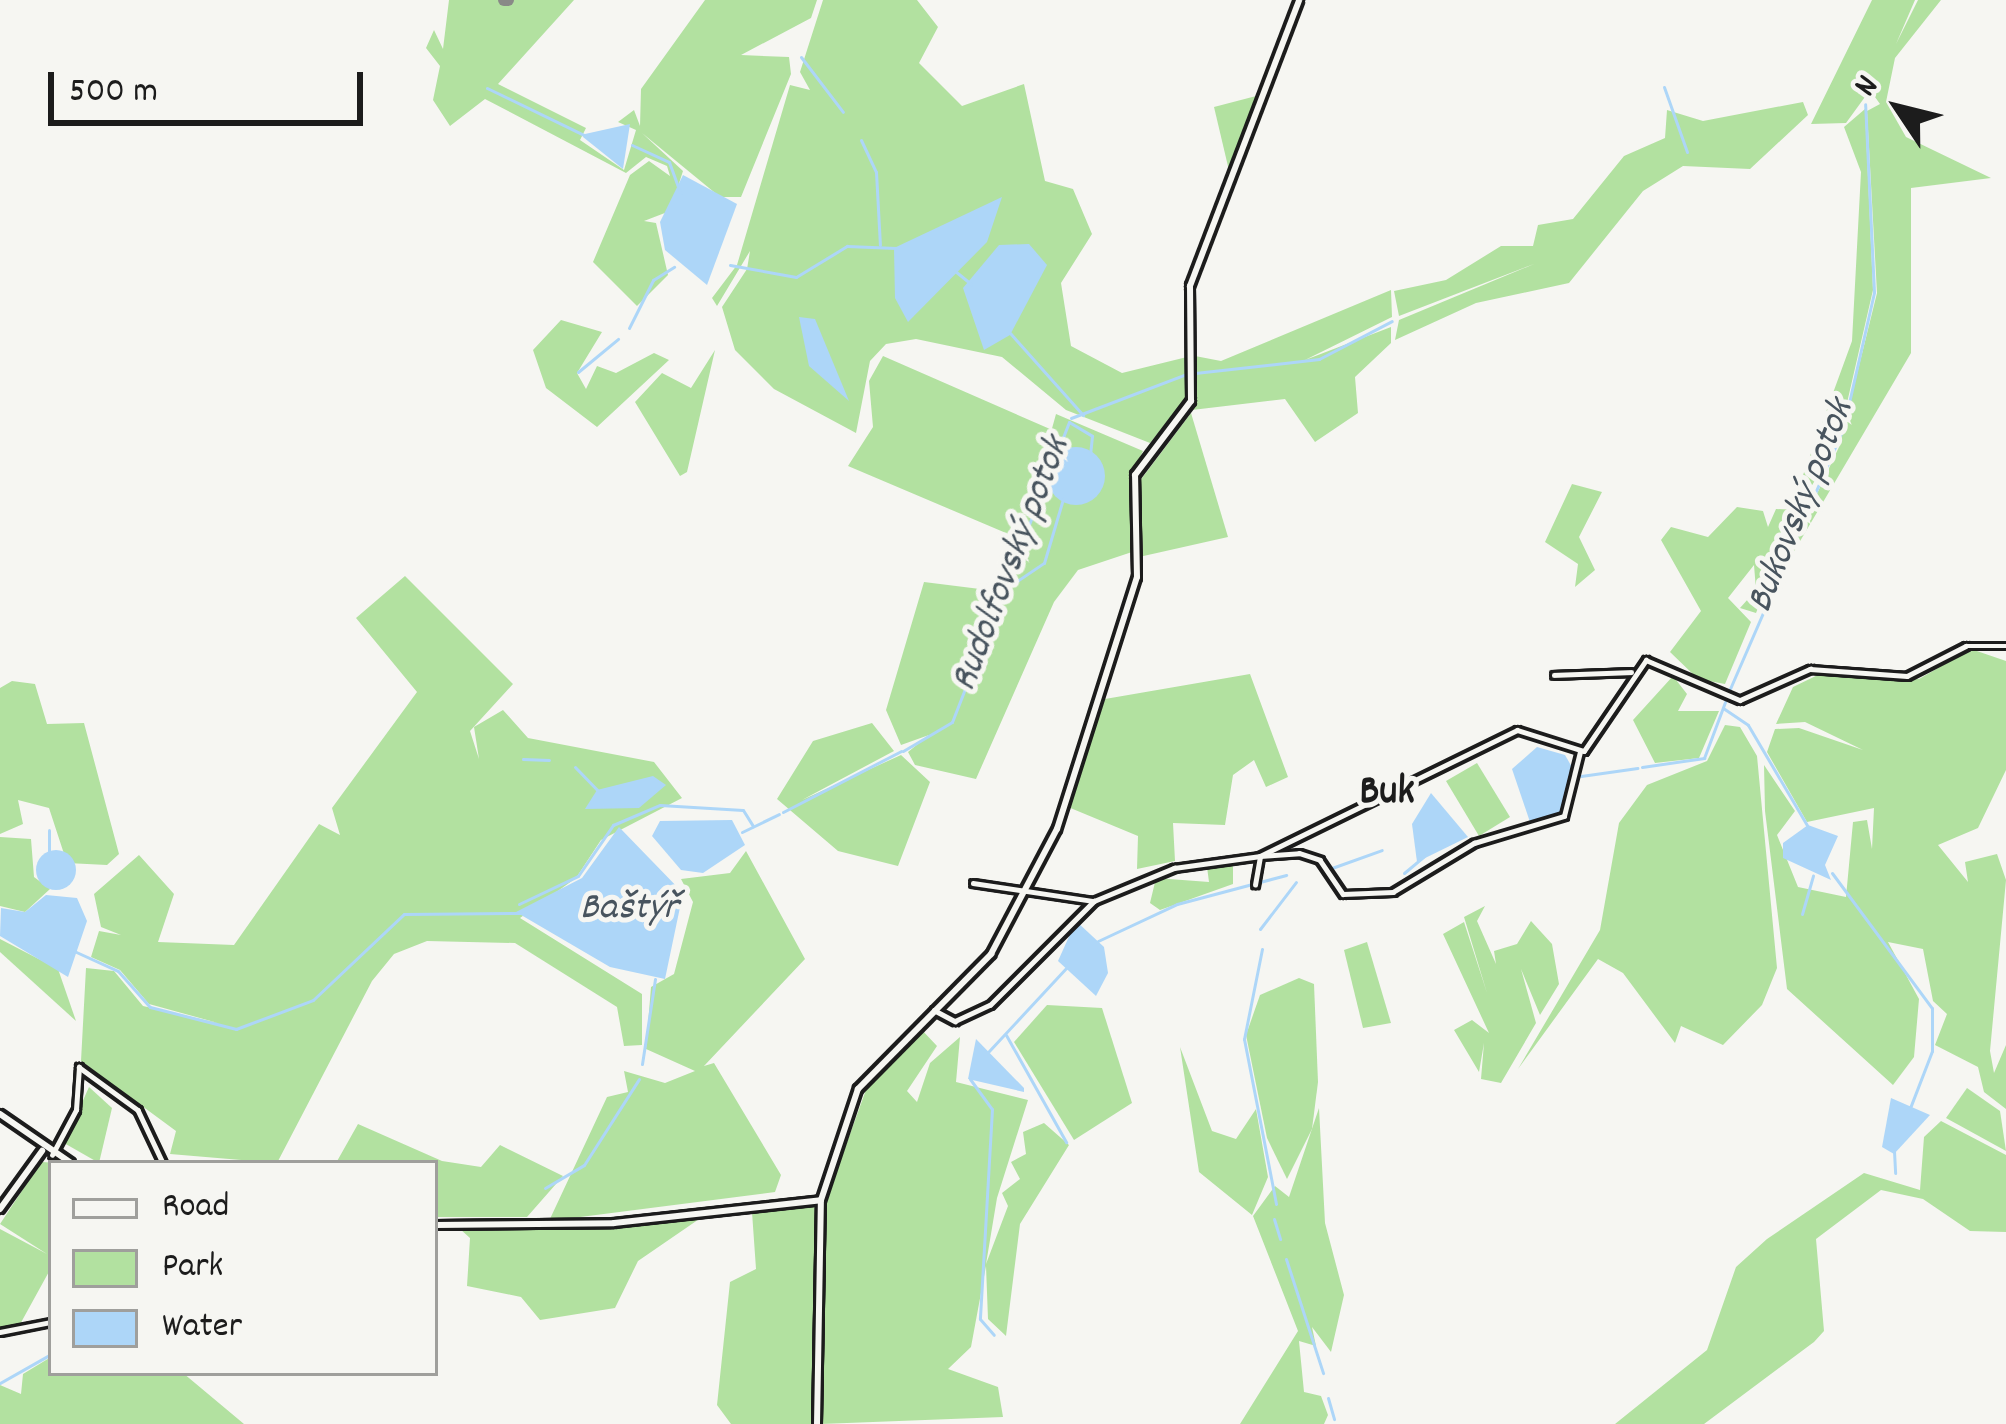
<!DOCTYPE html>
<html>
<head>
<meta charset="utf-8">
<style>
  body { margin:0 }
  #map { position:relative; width:2006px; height:1424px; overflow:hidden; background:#f6f6f2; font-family:Dekko,sans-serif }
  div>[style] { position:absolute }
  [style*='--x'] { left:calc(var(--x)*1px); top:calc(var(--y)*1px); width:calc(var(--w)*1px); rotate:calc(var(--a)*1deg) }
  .green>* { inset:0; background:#b2e1a0 }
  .water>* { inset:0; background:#add6f8 }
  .round { border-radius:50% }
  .stream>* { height:3px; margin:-1.5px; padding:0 1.5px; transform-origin:1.5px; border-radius:1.5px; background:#add6f8 }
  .taxiway>* { height:12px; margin:-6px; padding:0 6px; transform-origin:6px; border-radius:6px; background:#898987 }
  .roads { filter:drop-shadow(3px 0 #1c1c1c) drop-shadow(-3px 0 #1c1c1c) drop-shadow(0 3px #1c1c1c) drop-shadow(0 -3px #1c1c1c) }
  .minor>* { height:4.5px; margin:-2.25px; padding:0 2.25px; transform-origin:2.25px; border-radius:2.25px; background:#f6f6f2 }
  .tertiary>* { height:6px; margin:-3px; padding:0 3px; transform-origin:3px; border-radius:3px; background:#f6f6f2 }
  span { translate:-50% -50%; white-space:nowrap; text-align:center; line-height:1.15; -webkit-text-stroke:10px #f6f6f2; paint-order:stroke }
  .water-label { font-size:39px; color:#48545e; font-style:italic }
  .quarter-label { font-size:42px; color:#1c1c1c; font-weight:700 }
  .legend { position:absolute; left:48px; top:1160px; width:390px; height:216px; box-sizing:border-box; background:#f6f6f2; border:3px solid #9f9f9c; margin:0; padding:15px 21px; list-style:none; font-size:36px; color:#1c1c1c }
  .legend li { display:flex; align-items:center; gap:24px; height:60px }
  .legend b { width:60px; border:3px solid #9f9f9c }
  .north { position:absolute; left:1838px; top:48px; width:120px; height:120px; -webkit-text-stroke:9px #f6f6f2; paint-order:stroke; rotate:305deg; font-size:33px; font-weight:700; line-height:48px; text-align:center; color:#1c1c1c }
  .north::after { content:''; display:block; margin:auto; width:42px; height:54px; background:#1c1c1c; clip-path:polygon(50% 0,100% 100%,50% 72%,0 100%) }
  .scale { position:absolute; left:48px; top:72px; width:315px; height:54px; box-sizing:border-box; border:6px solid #1c1c1c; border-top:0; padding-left:15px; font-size:36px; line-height:42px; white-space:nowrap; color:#1c1c1c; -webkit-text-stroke:9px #f6f6f2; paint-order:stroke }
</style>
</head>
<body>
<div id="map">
  <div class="green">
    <div style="clip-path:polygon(449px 0,574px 0,498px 84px,586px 128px,580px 140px,624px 170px,636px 130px,618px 122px,634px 110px,640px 126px,641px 89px,705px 0,817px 0,811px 18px,741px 55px,789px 57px,791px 74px,741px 197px,720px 197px,642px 133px,683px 171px,670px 211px,644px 221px,656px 223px,668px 275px,637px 306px,593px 262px,630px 175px,649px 161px,670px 176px,667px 166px,646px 157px,626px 173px,485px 99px,450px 126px,433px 100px,440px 66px,426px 48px,434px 30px,443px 49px)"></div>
    <div style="clip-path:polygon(823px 0,917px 0,938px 27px,919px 63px,962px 106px,1024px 84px,1045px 181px,1073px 189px,1092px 234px,1061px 283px,1071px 346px,1122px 373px,1187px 357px,1187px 397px,1150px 443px,1066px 410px,1002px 357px,916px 339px,886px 344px,870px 361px,856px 433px,774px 389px,735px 350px,722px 307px,747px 269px,750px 251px,717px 306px,712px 298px,737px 265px,790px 85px,810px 90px,800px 72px)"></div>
    <div style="clip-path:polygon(1872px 0,1915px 0,1896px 44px,1918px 0,1941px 0,1895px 58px,1886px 102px,1906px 137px,1991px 178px,1911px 188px,1911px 353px,1773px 587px,1839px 447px,1877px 293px,1867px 111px,1880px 104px,1870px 90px,1846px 123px,1811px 124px)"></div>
    <div style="clip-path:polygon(1260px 95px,1231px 179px,1214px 107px)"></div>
    <div style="clip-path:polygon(1803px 102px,1808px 115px,1750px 169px,1683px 166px,1643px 191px,1569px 283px,1476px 303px,1395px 340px,1399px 320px,1534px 264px,1399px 316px,1394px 291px,1446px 280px,1501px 246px,1533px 246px,1538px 225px,1573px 219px,1624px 156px,1665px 138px,1667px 110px,1703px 121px)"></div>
    <div style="clip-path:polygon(1865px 109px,1873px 290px,1838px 442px,1805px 497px,1799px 486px,1852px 341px,1861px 172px,1844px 127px)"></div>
    <div style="clip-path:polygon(1391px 290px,1392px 317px,1305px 360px,1391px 327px,1391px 343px,1355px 377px,1358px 413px,1315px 442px,1285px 399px,1192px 410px,1195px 356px,1221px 361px)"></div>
    <div style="clip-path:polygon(561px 320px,602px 332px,577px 373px,586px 389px,597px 366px,616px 373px,654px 353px,669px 360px,597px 427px,546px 388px,533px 350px)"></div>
    <div style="clip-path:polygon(715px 350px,687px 472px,680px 476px,635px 402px,662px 373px,691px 388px)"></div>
    <div style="clip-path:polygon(883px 356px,1050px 429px,1043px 461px,1056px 414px,1143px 451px,1130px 478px,1132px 552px,1078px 570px,1054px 602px,976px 779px,915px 765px,908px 752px,929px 735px,901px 745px,886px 710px,924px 582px,1004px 592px,1026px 521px,1013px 536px,848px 466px,873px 427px,869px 381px)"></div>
    <div style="clip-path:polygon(1191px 413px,1228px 537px,1139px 557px,1139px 482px)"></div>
    <div style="clip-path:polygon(1572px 484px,1602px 492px,1579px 537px,1595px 570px,1575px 587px,1578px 564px,1545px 542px)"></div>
    <div style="clip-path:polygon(1737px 507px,1763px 511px,1768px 527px,1776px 509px,1797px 510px,1756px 613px,1740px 608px,1756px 590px,1754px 565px,1728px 598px,1751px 622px,1725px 684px,1698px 679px,1670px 652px,1701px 611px,1661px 540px,1671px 527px,1708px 537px)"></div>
    <div style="clip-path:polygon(405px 576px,513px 684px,470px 731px,479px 759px,474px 727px,503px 710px,528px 738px,654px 762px,682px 798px,601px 840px,576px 878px,520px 918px,642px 994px,642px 1045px,624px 1046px,617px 1007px,515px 943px,427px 941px,394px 954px,372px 981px,277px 1163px,170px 1154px,176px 1131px,81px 1061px,86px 968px,114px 971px,143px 1006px,218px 1023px,149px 1004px,120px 970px,91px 957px,99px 931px,121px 935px,101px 927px,94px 894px,139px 855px,174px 894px,158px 942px,234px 945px,319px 824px,340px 835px,332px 808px,417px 692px,356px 618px)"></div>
    <div style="clip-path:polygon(1971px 649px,2006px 661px,2006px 770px,1978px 828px,1938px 845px,1968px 882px,1965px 862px,1997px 854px,2006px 880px,1990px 1051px,1994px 1073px,2006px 1045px,2006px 1109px,1984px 1092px,1978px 1067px,1935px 1045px,1947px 1014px,1933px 1001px,1923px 949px,1888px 942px,1919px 999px,1914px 1057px,1893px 1085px,1787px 989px,1765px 811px,1764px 765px,1795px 811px,1777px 835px,1798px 887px,1846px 897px,1853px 822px,1867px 820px,1872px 849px,1874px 808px,1807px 822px,1767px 752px,1775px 729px,1799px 728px,1863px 750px,1805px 722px,1776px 724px,1793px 687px,1824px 672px,1919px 679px)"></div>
    <div style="clip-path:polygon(1250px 674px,1288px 777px,1266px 787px,1254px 760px,1233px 775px,1225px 825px,1173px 823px,1175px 861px,1137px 869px,1138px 836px,1068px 807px,1105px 699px)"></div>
    <div style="clip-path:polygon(1673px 676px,1687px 694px,1678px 711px,1719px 711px,1699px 758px,1655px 763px,1633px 720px)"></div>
    <div style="clip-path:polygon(12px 681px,35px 684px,47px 724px,84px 723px,119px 854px,107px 865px,67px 863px,49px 808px,18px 800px,23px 824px,0 834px,0 688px)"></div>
    <div style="clip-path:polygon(872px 723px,894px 751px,802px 800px,901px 755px,930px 782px,898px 866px,838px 851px,777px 799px,813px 741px)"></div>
    <div style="clip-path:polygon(1725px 725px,1740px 727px,1757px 756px,1777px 968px,1762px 1005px,1723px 1045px,1681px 1026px,1675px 1043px,1623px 973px,1598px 959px,1518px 1069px,1600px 930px,1619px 823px,1647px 785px,1707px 761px)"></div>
    <div style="clip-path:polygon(1477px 763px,1510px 817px,1479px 836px,1446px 781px)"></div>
    <div style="clip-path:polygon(0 837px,31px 839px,34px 877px,50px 889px,25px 912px,0 906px)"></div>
    <div style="clip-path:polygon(746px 851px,805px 959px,704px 1066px,714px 1063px,781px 1175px,775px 1192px,549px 1221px,607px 1097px,628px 1092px,624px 1071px,665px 1083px,695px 1071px,646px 1049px,651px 987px,674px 974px,693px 902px,681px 879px,730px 873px)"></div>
    <div style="clip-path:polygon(1233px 863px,1233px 884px,1160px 910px,1150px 903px,1156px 878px,1209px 882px,1207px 867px)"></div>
    <div style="clip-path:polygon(1485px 906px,1477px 921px,1496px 964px,1494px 951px,1517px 944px,1531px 921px,1552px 944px,1559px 984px,1540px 1015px,1521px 969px,1536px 1023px,1501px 1083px,1481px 1079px,1484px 1043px,1479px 1072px,1454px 1030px,1472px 1020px,1489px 1033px,1443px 934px,1464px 922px,1487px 993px,1464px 917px)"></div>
    <div style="clip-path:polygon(0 939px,58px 969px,76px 1021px,0 952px)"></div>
    <div style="clip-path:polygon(1367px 942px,1391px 1023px,1363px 1028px,1344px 950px)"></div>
    <div style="clip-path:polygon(1299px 978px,1314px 984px,1318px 1082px,1312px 1129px,1287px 1179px,1267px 1138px,1246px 1035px,1260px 995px)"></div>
    <div style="clip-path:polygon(1047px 1005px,1102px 1008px,1132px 1103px,1074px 1140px,1014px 1042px)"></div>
    <div style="clip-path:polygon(920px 1028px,937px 1046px,907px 1091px,917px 1102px,930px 1063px,960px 1037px,956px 1082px,1028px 1100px,997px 1198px,986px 1264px,1008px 1206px,1002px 1193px,1020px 1179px,1011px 1162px,1026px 1154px,1023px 1132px,1044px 1123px,1069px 1145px,1020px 1224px,1006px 1336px,988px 1319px,986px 1266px,971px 1347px,948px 1369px,998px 1387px,1003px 1417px,821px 1424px,824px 1206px,871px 1076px)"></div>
    <div style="clip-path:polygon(1180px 1047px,1212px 1131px,1236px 1139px,1256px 1109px,1268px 1177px,1252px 1215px,1199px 1172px)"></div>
    <div style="clip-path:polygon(89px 1087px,112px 1108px,99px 1163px,64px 1143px)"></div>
    <div style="clip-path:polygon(1967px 1088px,2000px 1111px,2006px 1151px,1946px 1118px)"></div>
    <div style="clip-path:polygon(1319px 1108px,1325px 1223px,1344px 1295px,1331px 1352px,1312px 1327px,1316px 1346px,1299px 1341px,1304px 1392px,1321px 1396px,1328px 1415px,1324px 1424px,1240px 1424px,1298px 1331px,1253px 1216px,1275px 1186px,1289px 1197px)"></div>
    <div style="clip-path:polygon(1941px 1121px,2006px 1155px,2006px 1232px,1970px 1231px,1923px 1199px,1881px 1190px,1816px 1239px,1824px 1331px,1814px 1342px,1704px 1424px,1615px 1424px,1707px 1350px,1736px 1267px,1767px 1239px,1864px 1173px,1920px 1190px,1924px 1137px)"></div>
    <div style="clip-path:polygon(358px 1124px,442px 1161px,481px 1167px,500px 1145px,563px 1176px,527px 1217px,435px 1217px,435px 1163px,336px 1163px)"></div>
    <div style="clip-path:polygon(41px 1162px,61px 1163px,51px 1163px,51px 1268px,18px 1328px,0 1330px,0 1229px,47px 1254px,0 1224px)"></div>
    <div style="clip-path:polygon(816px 1205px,812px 1424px,731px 1424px,717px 1405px,730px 1282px,756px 1269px,752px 1212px)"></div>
    <div style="clip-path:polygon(705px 1215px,638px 1261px,615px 1308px,540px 1320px,521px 1297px,467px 1286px,470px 1238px,460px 1229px)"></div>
    <div style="clip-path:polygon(51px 1357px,51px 1373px,183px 1373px,244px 1424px,0 1424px,0 1385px,21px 1394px,23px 1374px)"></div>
  </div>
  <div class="water">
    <div style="clip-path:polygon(630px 124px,623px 169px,583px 137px,585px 134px)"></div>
    <div style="clip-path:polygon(683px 175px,737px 204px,707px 285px,665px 250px,660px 222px)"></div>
    <div style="clip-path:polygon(1002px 197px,987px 242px,908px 322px,895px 298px,894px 248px)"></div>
    <div style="clip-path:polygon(1029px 244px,1047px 265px,1010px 335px,984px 350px,963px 288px,999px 245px)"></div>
    <div style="clip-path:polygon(799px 317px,815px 319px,849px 401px,809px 366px)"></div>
    <div class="round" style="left:1047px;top:447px;width:58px;height:58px"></div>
    <div style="clip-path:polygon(1537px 747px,1565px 755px,1577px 776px,1565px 812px,1531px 825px,1512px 769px)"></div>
    <div style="clip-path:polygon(653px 776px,666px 785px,639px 808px,585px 809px,597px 790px)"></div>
    <div style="clip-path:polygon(1431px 793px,1468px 837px,1417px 862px,1412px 824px)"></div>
    <div style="clip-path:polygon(732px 820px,745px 845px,703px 873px,681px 870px,652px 836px,660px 821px)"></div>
    <div style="clip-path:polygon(1808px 825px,1838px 836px,1825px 865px,1831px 880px,1783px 858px,1783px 843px)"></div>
    <div style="clip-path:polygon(619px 827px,683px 893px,665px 979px,610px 967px,516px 912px,582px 878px)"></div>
    <div class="round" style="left:36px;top:850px;width:40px;height:40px"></div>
    <div style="clip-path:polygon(46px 895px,77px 898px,87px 921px,68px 977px,0 936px,1px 908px,25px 912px)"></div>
    <div style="clip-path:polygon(1076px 921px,1104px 947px,1108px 973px,1096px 996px,1058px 961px)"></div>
    <div style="clip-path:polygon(976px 1039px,1024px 1088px,1024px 1092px,968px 1079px)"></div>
    <div style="clip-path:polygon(1891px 1098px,1930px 1115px,1894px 1154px,1882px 1147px)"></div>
  </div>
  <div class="stream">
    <div style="--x:801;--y:57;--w:69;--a:52.6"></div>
    <div style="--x:1664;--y:87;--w:69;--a:70.5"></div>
    <div style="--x:487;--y:88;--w:112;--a:25.9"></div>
    <div style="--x:861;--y:140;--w:35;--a:65"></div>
    <div style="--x:876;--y:172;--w:73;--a:86.9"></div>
    <div style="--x:632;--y:145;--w:41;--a:24.7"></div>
    <div style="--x:669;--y:162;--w:33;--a:70"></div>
    <div style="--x:730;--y:265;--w:67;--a:10.3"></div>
    <div style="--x:796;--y:277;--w:60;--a:-31.3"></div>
    <div style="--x:847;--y:246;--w:49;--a:2.3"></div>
    <div style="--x:955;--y:271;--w:21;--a:39"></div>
    <div style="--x:629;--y:328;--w:54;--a:-63.4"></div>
    <div style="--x:653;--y:280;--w:25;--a:-32"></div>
    <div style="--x:1010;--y:333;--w:110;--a:48.3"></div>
    <div style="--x:578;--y:372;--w:52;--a:-39.5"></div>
    <div style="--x:1195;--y:373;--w:125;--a:-6.4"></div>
    <div style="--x:1319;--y:359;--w:82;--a:-27.5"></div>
    <div style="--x:1071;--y:418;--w:126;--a:-20.9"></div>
    <div style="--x:1014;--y:583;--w:36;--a:-34"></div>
    <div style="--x:1044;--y:563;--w:67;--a:-73.5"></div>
    <div style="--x:1729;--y:691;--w:286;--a:-66.5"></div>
    <div style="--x:1843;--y:429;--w:140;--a:-77.2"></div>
    <div style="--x:1874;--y:292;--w:188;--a:-92.7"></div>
    <div style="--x:1723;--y:708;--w:30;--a:34"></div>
    <div style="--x:1748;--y:725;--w:116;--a:59.5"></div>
    <div style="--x:903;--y:751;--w:57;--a:-30.6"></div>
    <div style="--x:952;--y:722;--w:322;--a:-68.7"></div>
    <div style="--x:1069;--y:422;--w:27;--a:31"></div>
    <div style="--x:1092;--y:436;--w:19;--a:96"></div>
    <div style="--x:523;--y:759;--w:26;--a:2"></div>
    <div style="--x:575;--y:767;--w:33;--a:46"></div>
    <div style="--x:1642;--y:767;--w:63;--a:-8.3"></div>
    <div style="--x:1704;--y:758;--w:60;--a:-69.4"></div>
    <div style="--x:1581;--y:776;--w:57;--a:-8.1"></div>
    <div style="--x:783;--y:812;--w:133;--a:-27.3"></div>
    <div style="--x:742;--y:832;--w:41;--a:-25.9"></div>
    <div style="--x:49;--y:851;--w:21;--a:-90"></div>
    <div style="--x:1329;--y:869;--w:56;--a:-19.7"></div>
    <div style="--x:1404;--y:873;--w:26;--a:-40"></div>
    <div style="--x:1832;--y:873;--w:168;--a:53.5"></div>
    <div style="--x:1932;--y:1008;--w:43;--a:90"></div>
    <div style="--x:1932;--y:1051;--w:61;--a:111.1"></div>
    <div style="--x:519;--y:904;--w:65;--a:-25.4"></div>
    <div style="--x:578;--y:876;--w:62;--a:-55.5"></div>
    <div style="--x:613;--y:825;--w:51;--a:-23.1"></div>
    <div style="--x:660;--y:805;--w:83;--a:3.4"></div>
    <div style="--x:743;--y:810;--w:19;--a:58"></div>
    <div style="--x:1802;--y:914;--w:40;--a:-74"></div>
    <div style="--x:1260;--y:929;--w:59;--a:-52.5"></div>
    <div style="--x:1098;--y:941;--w:87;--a:-25.1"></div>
    <div style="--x:1177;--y:904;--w:113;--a:-14.9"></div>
    <div style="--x:1262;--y:949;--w:92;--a:101.3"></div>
    <div style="--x:1244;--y:1039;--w:168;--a:79"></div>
    <div style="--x:74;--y:951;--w:48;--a:24.4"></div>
    <div style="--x:118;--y:971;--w:48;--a:48.4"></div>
    <div style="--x:150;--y:1007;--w:89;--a:14.3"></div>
    <div style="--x:236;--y:1029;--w:82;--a:-20.6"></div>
    <div style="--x:313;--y:1000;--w:125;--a:-43.4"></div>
    <div style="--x:404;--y:914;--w:127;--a:-0.5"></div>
    <div style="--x:1006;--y:1035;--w:123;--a:60.7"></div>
    <div style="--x:989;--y:1051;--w:116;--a:-47.1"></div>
    <div style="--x:642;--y:1064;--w:86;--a:-81.3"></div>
    <div style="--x:970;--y:1079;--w:37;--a:54"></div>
    <div style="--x:992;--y:1109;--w:210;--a:93.3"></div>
    <div style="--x:980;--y:1319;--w:21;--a:49"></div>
    <div style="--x:1894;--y:1151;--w:22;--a:87"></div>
    <div style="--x:545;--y:1188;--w:45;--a:-30.5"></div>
    <div style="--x:584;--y:1165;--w:102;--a:-57.4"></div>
    <div style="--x:1274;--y:1219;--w:21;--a:73"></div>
    <div style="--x:1286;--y:1259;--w:120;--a:72"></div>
    <div style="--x:0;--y:1383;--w:59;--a:-29.6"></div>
    <div style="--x:1328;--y:1398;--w:22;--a:74"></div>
  </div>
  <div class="taxiway">
    <div style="--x:504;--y:0;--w:4;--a:0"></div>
  </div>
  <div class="roads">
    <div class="minor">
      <div style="--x:1554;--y:675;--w:77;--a:-2.2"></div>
      <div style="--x:973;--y:883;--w:122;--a:8.5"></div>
      <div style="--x:1094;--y:901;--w:87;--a:-22.4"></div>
      <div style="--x:1174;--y:868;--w:87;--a:-7.9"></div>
      <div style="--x:1260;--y:856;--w:286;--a:-26.1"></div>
      <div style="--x:1517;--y:730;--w:70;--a:17.4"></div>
      <div style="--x:1584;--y:751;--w:110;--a:-55.7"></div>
      <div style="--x:1646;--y:660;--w:102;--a:23.1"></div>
      <div style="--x:1740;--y:700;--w:77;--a:-23.9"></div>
      <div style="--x:1810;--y:669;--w:97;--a:4.1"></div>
      <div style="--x:1907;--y:676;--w:66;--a:-27"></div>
      <div style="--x:1966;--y:646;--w:40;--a:0"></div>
      <div style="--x:1255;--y:885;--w:29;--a:-80"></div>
      <div style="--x:1260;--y:856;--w:39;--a:-4"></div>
      <div style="--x:1299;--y:853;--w:22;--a:18"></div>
      <div style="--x:1320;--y:860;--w:41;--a:55.9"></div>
      <div style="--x:1343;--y:894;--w:50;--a:-2.3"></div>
      <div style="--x:1393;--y:892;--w:95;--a:-31.2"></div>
      <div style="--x:1474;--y:843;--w:94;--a:-16.7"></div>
      <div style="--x:1564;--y:816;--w:66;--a:-76"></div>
      <div style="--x:934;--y:1010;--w:24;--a:28"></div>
      <div style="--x:955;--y:1021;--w:38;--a:-25"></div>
      <div style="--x:990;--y:1005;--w:147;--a:-45"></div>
      <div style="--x:52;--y:1155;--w:51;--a:-61.9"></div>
      <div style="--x:76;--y:1110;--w:43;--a:-86"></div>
      <div style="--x:79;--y:1067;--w:73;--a:36.1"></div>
      <div style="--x:138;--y:1110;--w:59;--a:64.7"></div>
      <div style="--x:0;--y:1332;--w:52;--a:-11.1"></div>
    </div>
    <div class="tertiary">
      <div style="--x:0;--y:1114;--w:86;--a:34.6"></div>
      <div style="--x:0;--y:1209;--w:72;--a:-54.1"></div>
      <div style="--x:435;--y:1225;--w:179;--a:-0.6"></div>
      <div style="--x:614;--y:1223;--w:208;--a:-6.3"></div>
      <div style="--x:817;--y:1424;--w:224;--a:-89"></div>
      <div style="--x:821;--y:1200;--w:117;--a:-71.6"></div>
      <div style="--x:858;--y:1089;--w:190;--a:-45.4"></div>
      <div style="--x:991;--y:954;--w:141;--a:-62.2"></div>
      <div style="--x:1057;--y:829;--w:264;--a:-72.4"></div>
      <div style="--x:1137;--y:577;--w:102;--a:-91.1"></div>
      <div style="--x:1135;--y:475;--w:93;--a:-52.9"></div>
      <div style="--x:1191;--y:401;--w:115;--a:-90.5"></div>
      <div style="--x:1190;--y:286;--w:306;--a:-69.1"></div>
    </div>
  </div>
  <div class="water-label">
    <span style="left:1803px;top:507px;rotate:-68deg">Bukovský potok</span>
    <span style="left:1013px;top:565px;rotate:-69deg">Rudolfovský potok</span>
    <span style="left:629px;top:910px">Baštýř</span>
  </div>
  <div class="quarter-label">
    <span style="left:1387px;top:794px">Buk</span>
  </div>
  <ul class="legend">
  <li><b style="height:15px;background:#f6f6f2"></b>Road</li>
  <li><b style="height:33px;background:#b2e1a0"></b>Park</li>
  <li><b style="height:33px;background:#add6f8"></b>Water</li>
  </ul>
  <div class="north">N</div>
  <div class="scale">500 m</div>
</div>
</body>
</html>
